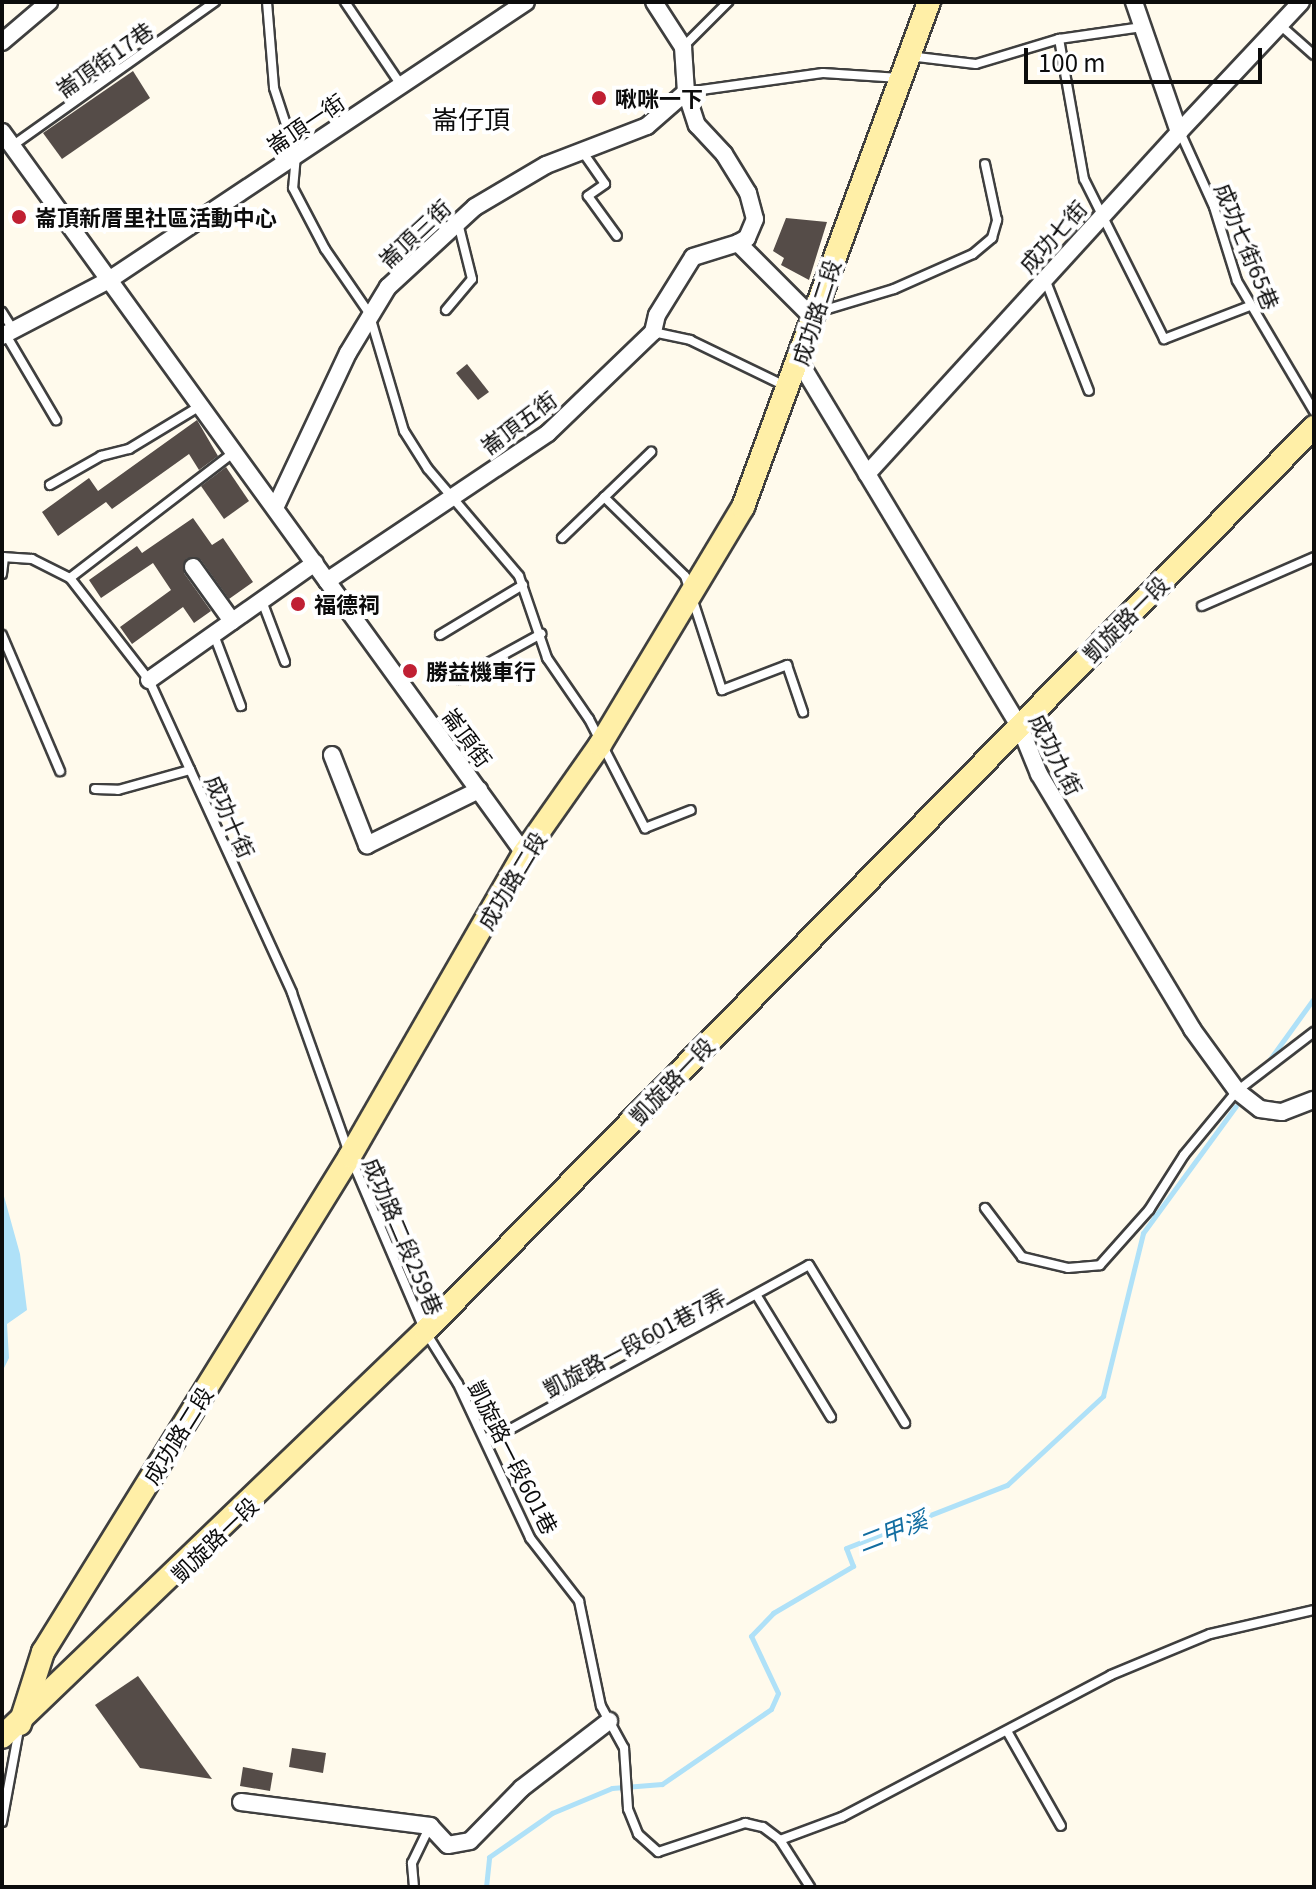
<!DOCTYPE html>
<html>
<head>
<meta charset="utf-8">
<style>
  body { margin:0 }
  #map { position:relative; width:1316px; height:1889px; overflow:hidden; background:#fffaec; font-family:Georgia,"Noto Sans TC",serif }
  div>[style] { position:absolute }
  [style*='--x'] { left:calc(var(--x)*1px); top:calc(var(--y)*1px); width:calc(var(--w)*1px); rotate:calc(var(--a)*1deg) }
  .water>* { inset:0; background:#afe1f8 }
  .stream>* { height:5px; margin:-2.5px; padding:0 2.5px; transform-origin:2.5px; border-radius:2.5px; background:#afe1f8 }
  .building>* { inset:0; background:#554c48 }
  .roads { filter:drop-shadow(2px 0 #3f3f3f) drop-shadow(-2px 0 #3f3f3f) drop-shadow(0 2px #3f3f3f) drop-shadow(0 -2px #3f3f3f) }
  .lane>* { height:8px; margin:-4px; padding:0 4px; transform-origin:4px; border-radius:4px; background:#fff }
  .street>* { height:16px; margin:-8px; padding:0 8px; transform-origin:8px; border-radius:8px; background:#fff }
  .secondary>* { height:22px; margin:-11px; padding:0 11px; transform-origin:11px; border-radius:11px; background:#ffefa7 }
  .dots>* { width:22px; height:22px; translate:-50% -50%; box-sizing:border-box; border:4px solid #fff; border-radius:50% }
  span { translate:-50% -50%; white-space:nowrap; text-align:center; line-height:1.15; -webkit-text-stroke:8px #fff; paint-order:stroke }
  .street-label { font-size:22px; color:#0c0c0c }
  .poi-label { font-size:22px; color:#0c0c0c; font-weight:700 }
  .left { translate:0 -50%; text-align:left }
  .water-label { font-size:24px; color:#126da1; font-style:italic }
  .quarter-label { font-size:26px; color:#0c0c0c }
  .frame { position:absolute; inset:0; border:4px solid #0c0c0c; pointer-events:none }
  .scale { position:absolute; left:1024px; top:48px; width:238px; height:36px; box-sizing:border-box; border:4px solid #0c0c0c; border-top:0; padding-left:10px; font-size:24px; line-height:28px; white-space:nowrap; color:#0c0c0c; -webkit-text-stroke:6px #fff; paint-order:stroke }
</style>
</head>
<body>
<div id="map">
  <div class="water">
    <div style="clip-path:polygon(2px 1189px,20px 1254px,27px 1310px,7px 1324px,9px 1358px,2px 1372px)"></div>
  </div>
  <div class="stream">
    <div style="--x:1265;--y:1066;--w:84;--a:-54.2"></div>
    <div style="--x:486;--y:1887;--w:30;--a:-84"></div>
    <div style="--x:489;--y:1857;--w:77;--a:-34.9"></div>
    <div style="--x:552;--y:1813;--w:65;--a:-22.6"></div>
    <div style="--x:612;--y:1788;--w:50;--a:-4.6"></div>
    <div style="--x:662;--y:1784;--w:132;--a:-34.5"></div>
    <div style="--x:771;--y:1709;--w:17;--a:-66"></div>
    <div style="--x:778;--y:1693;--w:63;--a:-115.3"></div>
    <div style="--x:751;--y:1636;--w:32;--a:-46"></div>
    <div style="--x:773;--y:1613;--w:93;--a:-30.4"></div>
    <div style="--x:853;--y:1566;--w:19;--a:-111"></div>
    <div style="--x:846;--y:1548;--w:173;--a:-21.4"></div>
    <div style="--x:1007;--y:1485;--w:131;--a:-42.8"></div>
    <div style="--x:1103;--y:1396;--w:168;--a:-76.2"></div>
    <div style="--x:1143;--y:1233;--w:157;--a:-53.8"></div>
  </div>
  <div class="building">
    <div style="clip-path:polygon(133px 71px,150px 98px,62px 159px,43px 133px)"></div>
    <div style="clip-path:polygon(786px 218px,827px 222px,809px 280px,781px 265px,784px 258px,773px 251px)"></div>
    <div style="clip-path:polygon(467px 364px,489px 392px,478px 400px,456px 373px)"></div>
    <div style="clip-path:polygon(197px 420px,218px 456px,199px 470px,189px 454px,112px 509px,106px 502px,58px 536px,42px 512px,89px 478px,98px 491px)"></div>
    <div style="clip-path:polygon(226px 467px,249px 501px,224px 519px,201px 486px)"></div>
    <div style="clip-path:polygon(193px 518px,212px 545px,223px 538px,253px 582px,229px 599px,201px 560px,187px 558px,184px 573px,211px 611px,194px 623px,183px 607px,132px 644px,120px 627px,171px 590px,153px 563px,101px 598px,89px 580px,137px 546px,142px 553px)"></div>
    <div style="clip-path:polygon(138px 1676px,212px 1779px,140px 1768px,95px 1705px)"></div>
    <div style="clip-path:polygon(292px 1748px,326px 1753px,323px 1773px,289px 1767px)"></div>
    <div style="clip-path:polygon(243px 1767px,273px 1773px,270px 1791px,240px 1786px)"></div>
  </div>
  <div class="roads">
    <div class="lane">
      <div style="--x:267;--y:2;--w:86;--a:85.3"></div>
      <div style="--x:274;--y:88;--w:71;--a:71.8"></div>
      <div style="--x:296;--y:155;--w:33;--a:95"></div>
      <div style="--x:293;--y:188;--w:69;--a:62.3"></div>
      <div style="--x:325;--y:249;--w:78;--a:55.5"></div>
      <div style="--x:369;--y:313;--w:123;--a:73.5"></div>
      <div style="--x:404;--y:431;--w:45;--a:57.7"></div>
      <div style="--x:428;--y:469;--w:140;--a:49.6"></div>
      <div style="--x:519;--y:576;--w:87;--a:71.1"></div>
      <div style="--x:547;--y:658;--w:74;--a:55.5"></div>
      <div style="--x:589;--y:719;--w:123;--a:62.8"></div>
      <div style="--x:645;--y:828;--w:49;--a:-21.4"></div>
      <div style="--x:345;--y:2;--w:100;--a:56"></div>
      <div style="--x:1280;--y:25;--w:45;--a:41.4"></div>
      <div style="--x:1059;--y:39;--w:142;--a:79.9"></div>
      <div style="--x:1084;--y:179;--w:179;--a:63.4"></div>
      <div style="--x:1164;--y:339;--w:92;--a:-21"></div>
      <div style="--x:683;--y:47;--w:64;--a:-45"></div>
      <div style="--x:909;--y:56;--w:67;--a:6.8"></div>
      <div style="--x:976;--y:64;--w:87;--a:-16.8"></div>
      <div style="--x:1059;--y:39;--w:84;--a:-8.2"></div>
      <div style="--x:687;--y:92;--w:137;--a:-8"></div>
      <div style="--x:823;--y:73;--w:77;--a:3.7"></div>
      <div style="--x:1180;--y:132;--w:82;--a:65.6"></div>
      <div style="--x:1214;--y:207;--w:77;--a:72.7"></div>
      <div style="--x:1237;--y:281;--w:151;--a:59.4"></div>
      <div style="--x:12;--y:146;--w:249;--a:-35.4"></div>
      <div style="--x:582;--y:151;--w:40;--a:55.1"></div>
      <div style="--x:605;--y:184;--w:21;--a:145"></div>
      <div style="--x:588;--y:196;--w:49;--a:54.1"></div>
      <div style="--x:1045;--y:279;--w:120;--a:68.6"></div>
      <div style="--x:446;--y:310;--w:40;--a:-50"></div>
      <div style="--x:472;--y:279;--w:58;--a:-104"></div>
      <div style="--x:2;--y:312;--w:22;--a:58"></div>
      <div style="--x:818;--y:312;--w:79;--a:-16.8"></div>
      <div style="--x:894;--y:289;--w:86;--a:-23.9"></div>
      <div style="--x:973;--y:254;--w:25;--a:-40"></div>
      <div style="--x:992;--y:238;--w:19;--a:-74"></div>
      <div style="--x:997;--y:220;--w:57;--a:-102.1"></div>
      <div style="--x:653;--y:332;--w:38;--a:12"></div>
      <div style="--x:690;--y:340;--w:106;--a:25.8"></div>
      <div style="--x:6;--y:335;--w:99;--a:59.5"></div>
      <div style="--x:50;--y:485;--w:59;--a:-29.6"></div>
      <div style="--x:101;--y:456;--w:29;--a:-14"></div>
      <div style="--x:129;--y:449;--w:83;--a:-31.2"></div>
      <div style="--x:604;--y:497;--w:113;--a:44.3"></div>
      <div style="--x:685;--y:576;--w:120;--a:72"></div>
      <div style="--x:722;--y:690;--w:70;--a:-21"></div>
      <div style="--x:787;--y:665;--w:50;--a:71.2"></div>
      <div style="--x:562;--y:538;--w:124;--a:-44"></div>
      <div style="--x:2;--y:557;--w:30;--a:4"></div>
      <div style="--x:32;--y:559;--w:42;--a:26.6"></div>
      <div style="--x:70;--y:578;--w:129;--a:52.2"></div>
      <div style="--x:149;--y:680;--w:344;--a:65.4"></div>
      <div style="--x:292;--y:993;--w:173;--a:70.4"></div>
      <div style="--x:350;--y:1156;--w:190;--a:66.8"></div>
      <div style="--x:425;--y:1331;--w:62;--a:58.1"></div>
      <div style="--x:458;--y:1384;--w:170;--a:64.9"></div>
      <div style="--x:530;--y:1538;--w:80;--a:52.1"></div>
      <div style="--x:579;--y:1601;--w:107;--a:78.2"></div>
      <div style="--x:601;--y:1706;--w:48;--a:61.3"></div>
      <div style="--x:624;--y:1748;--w:61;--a:86.2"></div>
      <div style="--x:628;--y:1809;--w:27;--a:68"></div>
      <div style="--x:638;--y:1834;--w:27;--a:42"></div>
      <div style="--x:658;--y:1852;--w:92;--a:-18.4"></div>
      <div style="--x:745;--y:1823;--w:18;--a:13"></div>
      <div style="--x:763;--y:1827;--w:21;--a:37"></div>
      <div style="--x:780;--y:1840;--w:56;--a:57.4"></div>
      <div style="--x:2;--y:574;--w:17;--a:-83"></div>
      <div style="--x:70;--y:578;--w:207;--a:-37.5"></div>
      <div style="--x:262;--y:601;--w:65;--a:69.3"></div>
      <div style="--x:1202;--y:606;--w:122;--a:-23.6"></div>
      <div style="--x:2;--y:635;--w:148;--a:66.9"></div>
      <div style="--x:214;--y:635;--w:76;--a:69.2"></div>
      <div style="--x:440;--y:635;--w:97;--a:-31.1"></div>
      <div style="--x:459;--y:679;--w:94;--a:-28.8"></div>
      <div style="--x:95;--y:789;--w:23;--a:2"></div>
      <div style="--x:118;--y:790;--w:75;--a:-15.5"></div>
      <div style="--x:985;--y:1208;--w:61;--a:52.9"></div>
      <div style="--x:1022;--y:1257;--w:47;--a:13.4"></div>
      <div style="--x:1068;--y:1268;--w:32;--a:-5"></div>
      <div style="--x:1100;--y:1265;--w:74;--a:-48.3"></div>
      <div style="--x:1149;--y:1210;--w:65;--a:-57.5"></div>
      <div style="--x:1184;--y:1155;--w:83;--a:-50.4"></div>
      <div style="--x:1237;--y:1091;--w:97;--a:-37.5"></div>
      <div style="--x:757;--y:1296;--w:142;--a:58.6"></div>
      <div style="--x:487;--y:1442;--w:367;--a:-28.8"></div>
      <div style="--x:809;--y:1265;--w:185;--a:58.7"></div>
      <div style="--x:1007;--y:1731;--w:109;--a:60.4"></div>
      <div style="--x:2;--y:1822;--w:95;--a:-79.6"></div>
      <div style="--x:780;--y:1840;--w:66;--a:-20.4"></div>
      <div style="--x:842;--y:1817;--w:304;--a:-27.8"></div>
      <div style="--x:1111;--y:1675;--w:107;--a:-22.5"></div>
      <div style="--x:1210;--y:1634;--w:107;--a:-13"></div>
      <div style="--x:414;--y:1887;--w:24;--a:-95"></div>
      <div style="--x:412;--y:1863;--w:41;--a:-64.1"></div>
    </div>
    <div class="street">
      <div style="--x:654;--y:2;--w:54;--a:57.2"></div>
      <div style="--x:683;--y:47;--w:45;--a:86.2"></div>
      <div style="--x:686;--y:92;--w:35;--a:72"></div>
      <div style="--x:697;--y:125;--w:40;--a:47"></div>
      <div style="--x:724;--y:154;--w:46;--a:58.4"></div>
      <div style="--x:748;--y:193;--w:27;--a:75"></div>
      <div style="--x:755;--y:219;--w:21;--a:113"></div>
      <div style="--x:747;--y:238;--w:10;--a:151"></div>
      <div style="--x:738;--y:243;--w:102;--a:45"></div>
      <div style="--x:2;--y:42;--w:62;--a:-40.4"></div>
      <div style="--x:2;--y:132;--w:890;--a:54.1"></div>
      <div style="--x:1179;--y:132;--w:178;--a:-46.8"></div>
      <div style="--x:2;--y:336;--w:121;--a:-27.6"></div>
      <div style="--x:109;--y:280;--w:501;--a:-33.69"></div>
      <div style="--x:799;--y:361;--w:425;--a:58.9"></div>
      <div style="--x:1019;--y:725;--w:53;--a:67.8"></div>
      <div style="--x:1039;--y:774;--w:297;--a:59"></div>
      <div style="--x:1192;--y:1029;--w:77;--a:54"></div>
      <div style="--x:1237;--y:1091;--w:29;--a:38"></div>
      <div style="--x:1260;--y:1109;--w:22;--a:8"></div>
      <div style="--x:1282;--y:1112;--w:34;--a:-21"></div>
      <div style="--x:867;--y:474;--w:463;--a:-47.6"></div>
      <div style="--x:1179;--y:132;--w:138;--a:-109.1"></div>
      <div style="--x:275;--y:508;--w:171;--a:-64.8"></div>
      <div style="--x:348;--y:353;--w:77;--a:-58.8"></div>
      <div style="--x:388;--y:287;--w:118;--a:-42.6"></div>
      <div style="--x:475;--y:207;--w:82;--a:-30.6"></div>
      <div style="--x:546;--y:165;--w:108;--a:-21.1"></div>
      <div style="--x:647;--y:126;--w:52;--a:-41.1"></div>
      <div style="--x:193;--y:567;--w:67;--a:54.2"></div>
      <div style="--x:327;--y:581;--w:266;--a:-33.8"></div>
      <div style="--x:548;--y:433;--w:146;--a:-43.9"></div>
      <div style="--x:653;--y:332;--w:17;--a:-77"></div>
      <div style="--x:657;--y:315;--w:68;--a:-58.2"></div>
      <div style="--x:693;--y:257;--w:47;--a:-17.3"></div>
      <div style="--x:149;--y:680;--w:203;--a:-35.2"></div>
      <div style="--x:332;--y:755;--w:97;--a:68.7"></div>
      <div style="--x:367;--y:845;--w:125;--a:-26.2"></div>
      <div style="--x:241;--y:1802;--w:191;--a:7.2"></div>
      <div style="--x:430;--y:1826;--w:26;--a:47"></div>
      <div style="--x:448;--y:1845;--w:22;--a:-10"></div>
      <div style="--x:470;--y:1841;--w:74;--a:-45.5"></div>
      <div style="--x:522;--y:1788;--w:110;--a:-37.6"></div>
    </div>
    <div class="secondary">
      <div style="--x:20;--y:1724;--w:76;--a:-72.3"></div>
      <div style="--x:43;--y:1652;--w:583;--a:-58.24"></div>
      <div style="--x:350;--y:1156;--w:349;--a:-60.1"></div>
      <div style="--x:524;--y:853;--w:132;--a:-54.9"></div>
      <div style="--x:600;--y:745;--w:278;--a:-59"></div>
      <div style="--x:743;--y:507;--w:538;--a:-69.78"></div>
      <div style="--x:2;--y:1737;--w:586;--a:-43.83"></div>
      <div style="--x:425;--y:1331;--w:1268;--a:-45.48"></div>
    </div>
  </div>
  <div class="dots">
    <div style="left:599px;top:98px;background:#c02033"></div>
    <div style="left:19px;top:217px;background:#c02033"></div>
    <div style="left:298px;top:604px;background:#c02033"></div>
    <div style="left:410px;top:671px;background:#c02033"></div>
  </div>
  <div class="street-label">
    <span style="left:104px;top:59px;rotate:-35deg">崙頂街17巷</span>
    <span style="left:305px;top:123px;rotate:-34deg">崙頂一街</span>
    <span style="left:414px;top:233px;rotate:-43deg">崙頂三街</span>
    <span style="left:1052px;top:236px;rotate:-48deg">成功七街</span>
    <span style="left:1248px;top:246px;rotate:68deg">成功七街65巷</span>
    <span style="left:815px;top:312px;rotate:-72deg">成功路二段</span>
    <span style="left:518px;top:422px;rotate:-37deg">崙頂五街</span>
    <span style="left:1125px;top:618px;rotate:-45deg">凱旋路一段</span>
    <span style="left:468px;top:737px;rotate:54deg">崙頂街</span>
    <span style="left:1057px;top:754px;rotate:63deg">成功九街</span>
    <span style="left:231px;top:816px;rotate:66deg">成功十街</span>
    <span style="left:511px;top:880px;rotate:-59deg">成功路二段</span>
    <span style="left:671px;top:1080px;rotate:-46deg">凱旋路一段</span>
    <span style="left:404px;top:1236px;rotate:67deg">成功路二段259巷</span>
    <span style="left:634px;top:1342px;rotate:-28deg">凱旋路一段601巷7弄</span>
    <span style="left:177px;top:1435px;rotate:-58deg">成功路二段</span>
    <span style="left:514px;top:1457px;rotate:63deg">凱旋路一段601巷</span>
    <span style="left:214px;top:1539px;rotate:-44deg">凱旋路一段</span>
  </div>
  <div class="poi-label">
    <span class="left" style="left:615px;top:98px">啾咪一下</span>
    <span class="left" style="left:35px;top:217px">崙頂新厝里社區活動中心</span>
    <span class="left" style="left:314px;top:604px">福德祠</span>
    <span class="left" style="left:426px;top:671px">勝益機車行</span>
  </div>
  <div class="water-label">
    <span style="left:892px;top:1530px;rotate:-21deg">二甲溪</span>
  </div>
  <div class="quarter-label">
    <span style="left:471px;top:118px">崙仔頂</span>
  </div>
  <div class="frame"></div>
  <div class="scale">100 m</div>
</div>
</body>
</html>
